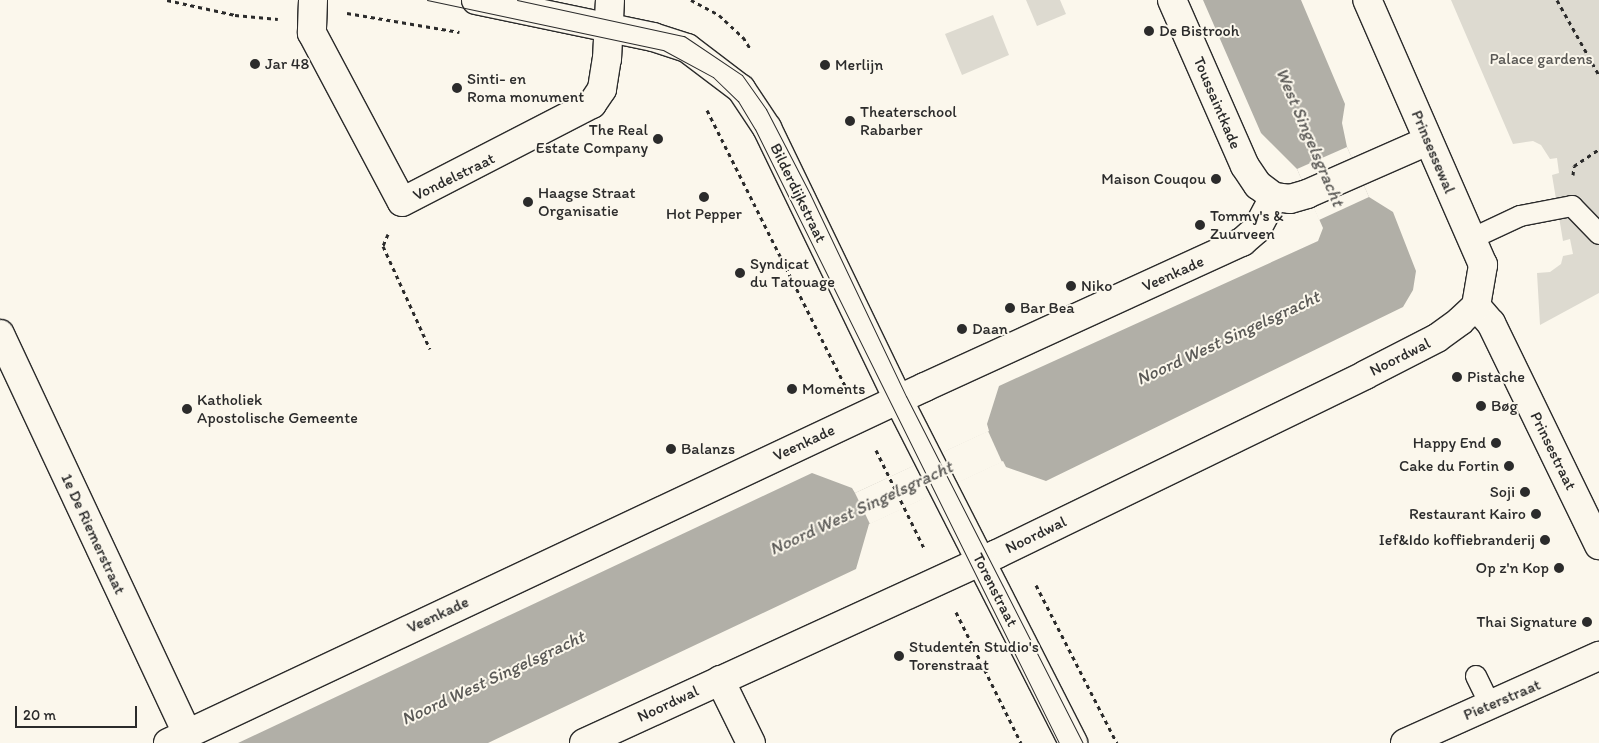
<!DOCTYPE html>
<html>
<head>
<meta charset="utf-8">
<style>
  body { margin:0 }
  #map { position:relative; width:1599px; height:743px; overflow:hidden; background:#fbf7ec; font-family:Itim,sans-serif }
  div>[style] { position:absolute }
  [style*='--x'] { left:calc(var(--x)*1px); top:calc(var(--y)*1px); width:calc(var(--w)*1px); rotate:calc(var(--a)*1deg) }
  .green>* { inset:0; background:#dddad0 }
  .water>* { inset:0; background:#b1afa7 }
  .pier>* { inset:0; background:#fbf7ec }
  .path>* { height:3px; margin-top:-1.5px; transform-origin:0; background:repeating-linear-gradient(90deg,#2b2b2b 0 4px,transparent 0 8px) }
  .roads { filter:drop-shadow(1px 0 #2b2b2b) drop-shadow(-1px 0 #2b2b2b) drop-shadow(0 1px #2b2b2b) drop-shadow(0 -1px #2b2b2b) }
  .service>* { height:20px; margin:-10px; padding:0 10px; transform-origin:10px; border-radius:10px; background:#fbf7ec }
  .pedestrian>* { height:28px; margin:-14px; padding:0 14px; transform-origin:14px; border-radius:14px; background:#fbf7ec }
  .minor>* { height:28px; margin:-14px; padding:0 14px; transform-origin:14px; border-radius:14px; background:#fbf7ec }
  .tertiary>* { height:28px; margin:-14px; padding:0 14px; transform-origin:14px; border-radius:14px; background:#fbf7ec }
  .tram>* { height:1px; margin:-0.5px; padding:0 0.5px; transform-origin:0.5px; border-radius:0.5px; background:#2b2b2b }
  .dots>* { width:14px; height:14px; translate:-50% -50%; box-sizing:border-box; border:2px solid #fbf7ec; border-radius:50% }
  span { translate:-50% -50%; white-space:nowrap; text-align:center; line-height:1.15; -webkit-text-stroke:4px #fbf7ec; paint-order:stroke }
  .poi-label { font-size:16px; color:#2b2b2b }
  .left { translate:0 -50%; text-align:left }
  .right { translate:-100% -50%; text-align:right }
  .park-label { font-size:16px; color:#585754 }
  .street-label { font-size:16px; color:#2b2b2b }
  .water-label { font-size:18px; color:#5a5956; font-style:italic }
  .scale { position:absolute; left:15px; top:706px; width:122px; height:22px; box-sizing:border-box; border:2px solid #2b2b2b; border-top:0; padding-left:6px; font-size:15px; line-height:18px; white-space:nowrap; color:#2b2b2b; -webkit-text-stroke:4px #fbf7ec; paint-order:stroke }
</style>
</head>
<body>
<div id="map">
  <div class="green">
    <div style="clip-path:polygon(1026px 0,1060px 0,1066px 14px,1037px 26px)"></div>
    <div style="clip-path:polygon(1451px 0,1599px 0,1599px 293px,1540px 325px,1537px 273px,1550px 272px,1561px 264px,1563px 256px,1573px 254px,1570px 239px,1563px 241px,1552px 175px,1559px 173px,1557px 158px,1550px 159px,1541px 145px,1533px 141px,1513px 144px)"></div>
    <div style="clip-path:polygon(993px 15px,1009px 55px,962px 75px,945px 34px)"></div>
  </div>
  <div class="water">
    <div style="clip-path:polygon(1203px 0,1301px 0,1345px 104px,1342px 123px,1347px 147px,1369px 197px,1393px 212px,1416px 271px,1413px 290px,1403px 307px,1046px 481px,1006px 467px,1003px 461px,869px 524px,856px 569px,488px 743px,238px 743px,812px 473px,852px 488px,855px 493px,989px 431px,987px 424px,999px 386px,1318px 241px,1323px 228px,1297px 169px,1261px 133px)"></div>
  </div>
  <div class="pier">
    <div style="clip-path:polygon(1347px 147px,1369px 197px,1319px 220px,1297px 169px)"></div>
    <div style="clip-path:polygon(988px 431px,1002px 462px,870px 524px,855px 493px)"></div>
  </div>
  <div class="path">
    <div style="--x:167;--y:0;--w:70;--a:12.4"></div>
    <div style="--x:235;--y:15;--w:43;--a:5.3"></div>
    <div style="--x:691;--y:0;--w:32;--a:28"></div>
    <div style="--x:719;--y:15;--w:33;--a:43"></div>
    <div style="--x:743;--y:37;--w:15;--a:58"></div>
    <div style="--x:1557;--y:0;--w:86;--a:60.8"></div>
    <div style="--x:347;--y:13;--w:114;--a:9.6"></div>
    <div style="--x:707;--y:110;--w:309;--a:63.4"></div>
    <div style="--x:1573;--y:175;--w:9;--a:-84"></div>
    <div style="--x:1574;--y:166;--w:30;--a:-34"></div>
    <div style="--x:388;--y:234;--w:13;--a:113"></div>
    <div style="--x:383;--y:246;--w:113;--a:65.5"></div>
    <div style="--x:876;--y:450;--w:109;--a:63.9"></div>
    <div style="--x:1036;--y:585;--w:178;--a:62.9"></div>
    <div style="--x:956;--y:612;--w:146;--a:63.6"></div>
  </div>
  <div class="roads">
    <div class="service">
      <div style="--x:1471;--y:239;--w:54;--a:-25.1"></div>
      <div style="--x:1520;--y:216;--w:53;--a:-10.9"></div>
      <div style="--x:1572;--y:206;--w:39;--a:46"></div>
      <div style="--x:1476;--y:676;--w:30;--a:64"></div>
    </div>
    <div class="pedestrian">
      <div style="--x:925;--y:387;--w:349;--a:-24.6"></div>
    </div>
    <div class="minor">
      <div style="--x:313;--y:0;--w:33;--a:92"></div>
      <div style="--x:312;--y:33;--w:191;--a:62"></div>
      <div style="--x:402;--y:202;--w:214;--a:-27.3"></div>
      <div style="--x:592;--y:104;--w:18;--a:-56"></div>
      <div style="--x:602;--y:89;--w:30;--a:-81"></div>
      <div style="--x:607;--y:59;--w:59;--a:-87.1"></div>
      <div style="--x:1172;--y:0;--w:181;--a:66.3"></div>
      <div style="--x:1245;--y:166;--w:23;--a:56"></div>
      <div style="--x:1258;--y:185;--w:20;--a:37"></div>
      <div style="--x:1274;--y:197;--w:16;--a:7"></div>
      <div style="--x:1290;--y:199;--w:18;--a:-16"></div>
      <div style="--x:1307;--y:194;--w:132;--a:-23.7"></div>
      <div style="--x:1242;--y:242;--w:20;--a:-41"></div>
      <div style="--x:1257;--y:229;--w:36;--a:-62"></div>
      <div style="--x:1476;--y:306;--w:23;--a:49"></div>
      <div style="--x:1491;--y:323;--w:247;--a:64.1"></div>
      <div style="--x:0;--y:334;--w:442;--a:64.9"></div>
      <div style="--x:720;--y:680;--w:70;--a:63.8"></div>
      <div style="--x:168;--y:743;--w:837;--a:-25.19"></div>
      <div style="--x:584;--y:743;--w:454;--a:-24.6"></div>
      <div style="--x:997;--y:554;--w:409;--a:-25.9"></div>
      <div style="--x:1365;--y:375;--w:81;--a:-27.2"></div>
      <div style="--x:1437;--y:338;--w:29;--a:-36"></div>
      <div style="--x:1460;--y:321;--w:22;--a:-43"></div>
      <div style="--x:1476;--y:306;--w:42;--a:-80.3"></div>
      <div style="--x:1483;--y:265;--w:289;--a:-113.6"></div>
      <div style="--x:1405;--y:743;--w:213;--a:-24.2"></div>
    </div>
    <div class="tertiary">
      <div style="--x:476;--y:0;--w:181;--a:11.8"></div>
      <div style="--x:653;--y:37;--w:36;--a:18"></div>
      <div style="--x:687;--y:48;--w:68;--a:37.2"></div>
      <div style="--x:741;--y:89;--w:47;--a:56.3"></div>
      <div style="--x:767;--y:128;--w:301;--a:64.2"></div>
      <div style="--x:898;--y:399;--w:386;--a:63"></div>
    </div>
  </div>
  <div class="tram">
    <div style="--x:427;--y:0;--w:241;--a:12"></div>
    <div style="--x:663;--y:50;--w:57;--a:28.4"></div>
    <div style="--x:713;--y:77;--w:35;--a:44"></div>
    <div style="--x:738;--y:101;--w:33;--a:59"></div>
    <div style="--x:755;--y:129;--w:685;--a:63.66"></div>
    <div style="--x:517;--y:0;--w:171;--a:12.2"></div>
    <div style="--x:684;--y:36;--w:70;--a:33.9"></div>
    <div style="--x:742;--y:75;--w:42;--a:54.8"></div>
    <div style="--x:766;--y:109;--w:96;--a:62.6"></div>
    <div style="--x:810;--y:194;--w:224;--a:64.6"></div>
    <div style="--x:906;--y:396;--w:390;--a:63"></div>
  </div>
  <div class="dots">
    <div style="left:1149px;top:31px;background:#2b2b2b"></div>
    <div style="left:255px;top:64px;background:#2b2b2b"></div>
    <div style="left:825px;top:65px;background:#2b2b2b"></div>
    <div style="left:457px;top:88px;background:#2b2b2b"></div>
    <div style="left:850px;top:121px;background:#2b2b2b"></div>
    <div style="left:658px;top:139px;background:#2b2b2b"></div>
    <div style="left:1216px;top:179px;background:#2b2b2b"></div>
    <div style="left:704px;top:197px;background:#2b2b2b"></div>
    <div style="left:528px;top:202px;background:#2b2b2b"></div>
    <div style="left:1200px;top:225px;background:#2b2b2b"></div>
    <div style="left:740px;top:273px;background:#2b2b2b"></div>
    <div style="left:1071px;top:286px;background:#2b2b2b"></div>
    <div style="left:1010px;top:308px;background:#2b2b2b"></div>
    <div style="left:962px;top:329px;background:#2b2b2b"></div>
    <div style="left:1457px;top:377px;background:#2b2b2b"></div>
    <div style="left:792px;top:389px;background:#2b2b2b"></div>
    <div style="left:1481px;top:406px;background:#2b2b2b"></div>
    <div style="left:187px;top:409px;background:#2b2b2b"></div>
    <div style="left:1496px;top:443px;background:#2b2b2b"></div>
    <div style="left:671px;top:449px;background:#2b2b2b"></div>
    <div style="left:1509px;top:466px;background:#2b2b2b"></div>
    <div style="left:1525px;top:492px;background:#2b2b2b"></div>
    <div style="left:1536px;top:514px;background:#2b2b2b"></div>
    <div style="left:1545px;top:540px;background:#2b2b2b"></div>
    <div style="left:1559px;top:568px;background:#2b2b2b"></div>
    <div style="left:1587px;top:622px;background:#2b2b2b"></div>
    <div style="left:899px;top:656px;background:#2b2b2b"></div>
  </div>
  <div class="poi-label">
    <span class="left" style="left:1159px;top:31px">De Bistrooh</span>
    <span class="left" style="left:265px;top:64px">Jar 48</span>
    <span class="left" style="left:835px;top:65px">Merlijn</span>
    <span class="left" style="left:467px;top:88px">Sinti- en<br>Roma monument</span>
    <span class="left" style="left:860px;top:121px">Theaterschool<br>Rabarber</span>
    <span class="right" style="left:648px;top:139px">The Real<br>Estate Company</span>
    <span class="right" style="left:1206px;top:179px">Maison Couqou</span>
    <span class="left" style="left:538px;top:202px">Haagse Straat<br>Organisatie</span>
    <span style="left:704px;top:214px">Hot Pepper</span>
    <span class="left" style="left:1210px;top:225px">Tommy's &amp;<br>Zuurveen</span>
    <span class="left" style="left:750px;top:273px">Syndicat<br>du Tatouage</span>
    <span class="left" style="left:1081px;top:286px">Niko</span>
    <span class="left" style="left:1020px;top:308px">Bar Bea</span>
    <span class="left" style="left:972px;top:329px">Daan</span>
    <span class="left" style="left:1467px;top:377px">Pistache</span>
    <span class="left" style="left:802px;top:389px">Moments</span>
    <span class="left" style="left:197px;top:409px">Katholiek<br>Apostolische Gemeente</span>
    <span class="left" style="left:1491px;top:406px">Bøg</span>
    <span class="right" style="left:1486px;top:443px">Happy End</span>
    <span class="left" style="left:681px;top:449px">Balanzs</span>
    <span class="right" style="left:1499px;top:466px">Cake du Fortin</span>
    <span class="right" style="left:1515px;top:492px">Soji</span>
    <span class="right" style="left:1526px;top:514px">Restaurant Kairo</span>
    <span class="right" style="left:1535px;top:540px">Ief&amp;Ido koffiebranderij</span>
    <span class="right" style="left:1549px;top:568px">Op z'n Kop</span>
    <span class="right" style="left:1577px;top:622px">Thai Signature</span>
    <span class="left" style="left:909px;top:656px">Studenten Studio's<br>Torenstraat</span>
  </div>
  <div class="park-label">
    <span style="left:1541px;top:59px">Palace gardens</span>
  </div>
  <div class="street-label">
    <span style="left:1217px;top:103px;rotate:67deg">Toussaintkade</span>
    <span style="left:1433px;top:152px;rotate:67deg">Prinsessewal</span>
    <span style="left:454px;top:177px;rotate:-26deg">Vondelstraat</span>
    <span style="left:798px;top:193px;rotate:64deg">Bilderdijkstraat</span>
    <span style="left:1173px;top:274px;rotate:-24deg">Veenkade</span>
    <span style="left:1400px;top:357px;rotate:-27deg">Noordwal</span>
    <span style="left:804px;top:443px;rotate:-25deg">Veenkade</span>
    <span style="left:1553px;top:451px;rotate:64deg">Prinsestraat</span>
    <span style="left:93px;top:534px;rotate:65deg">1e De Riemerstraat</span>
    <span style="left:1036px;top:535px;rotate:-26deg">Noordwal</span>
    <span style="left:995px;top:590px;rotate:63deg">Torenstraat</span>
    <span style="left:438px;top:615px;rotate:-25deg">Veenkade</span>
    <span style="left:1502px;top:700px;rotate:-23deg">Pieterstraat</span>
    <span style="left:668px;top:704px;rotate:-25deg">Noordwal</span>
  </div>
  <div class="water-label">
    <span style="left:1310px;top:137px;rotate:67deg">West Singelsgracht</span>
    <span style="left:1228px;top:338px;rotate:-25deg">Noord West Singelsgracht</span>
    <span style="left:861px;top:508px;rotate:-25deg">Noord West Singelsgracht</span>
    <span style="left:493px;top:678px;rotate:-25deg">Noord West Singelsgracht</span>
  </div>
  <div class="scale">20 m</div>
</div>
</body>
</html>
